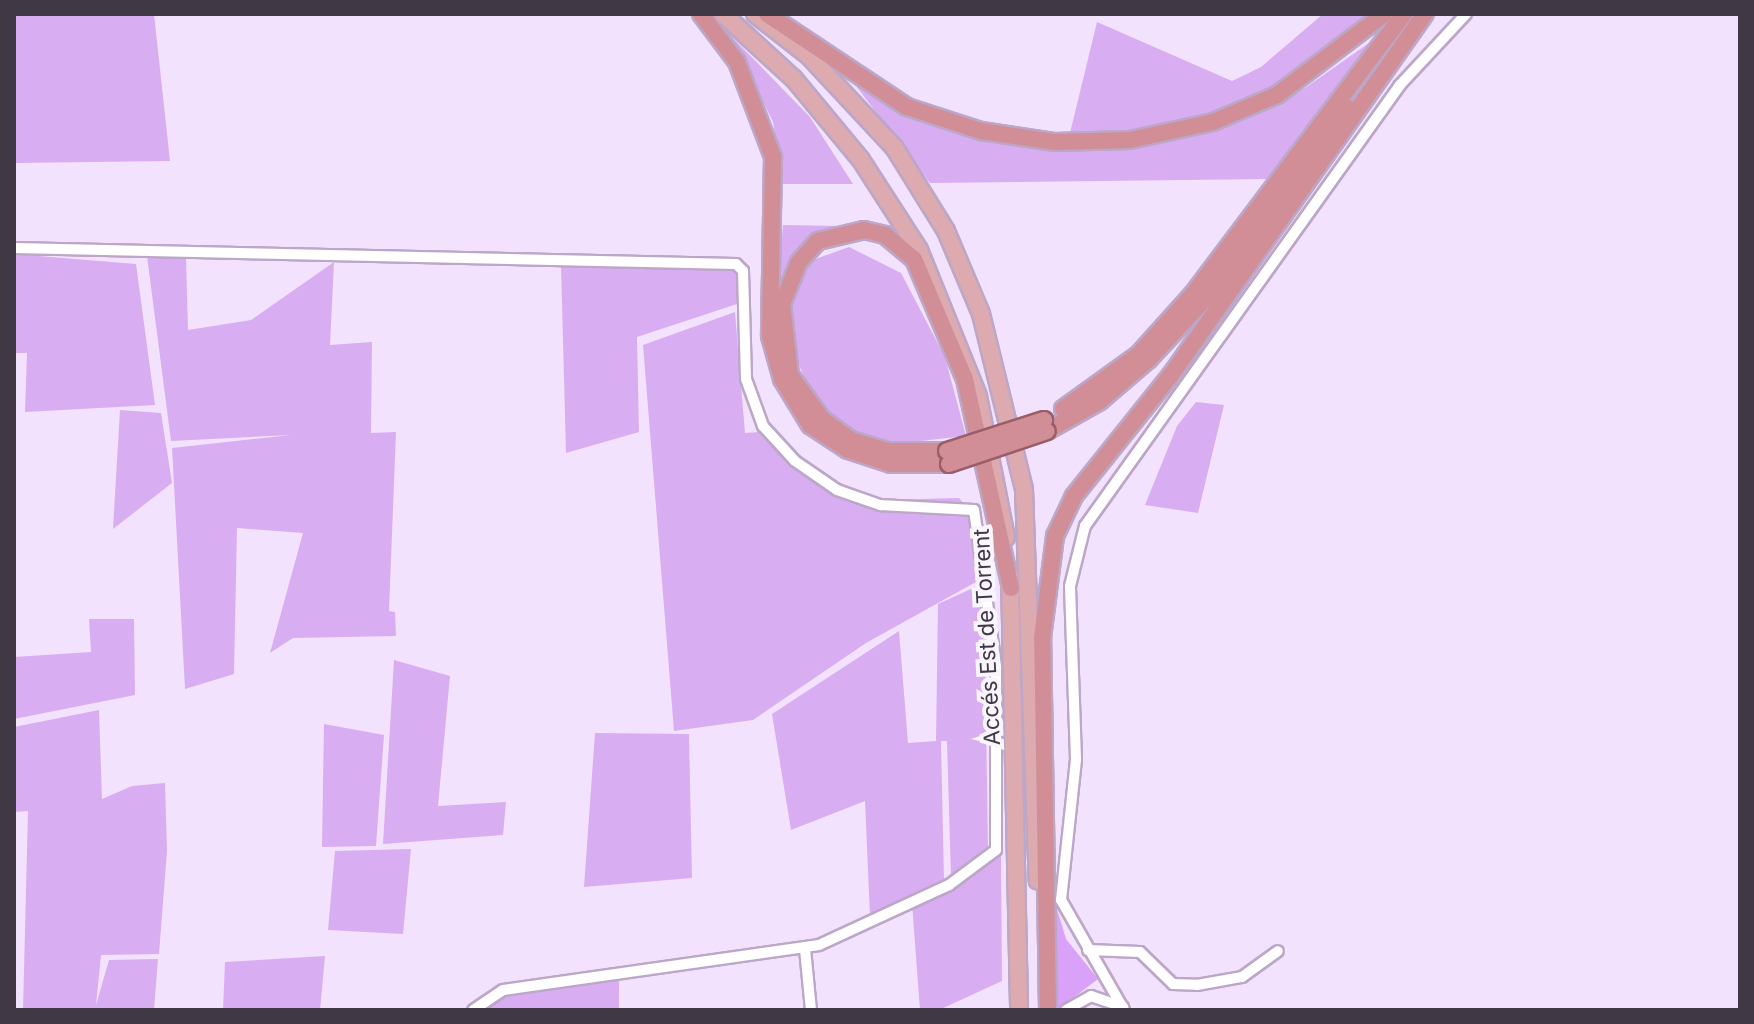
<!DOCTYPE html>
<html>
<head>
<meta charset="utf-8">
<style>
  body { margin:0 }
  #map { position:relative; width:1754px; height:1024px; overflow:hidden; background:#f3e2fd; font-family:Inter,sans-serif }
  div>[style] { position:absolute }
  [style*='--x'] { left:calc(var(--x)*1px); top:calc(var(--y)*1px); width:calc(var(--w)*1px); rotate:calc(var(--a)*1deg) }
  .green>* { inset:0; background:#d9adf2 }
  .forest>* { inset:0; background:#d9a1f7 }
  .roads { filter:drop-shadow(2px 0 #bca7c8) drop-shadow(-2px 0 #bca7c8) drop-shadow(0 2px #bca7c8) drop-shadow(0 -2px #bca7c8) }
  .minor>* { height:10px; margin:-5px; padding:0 5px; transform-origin:5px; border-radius:5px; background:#fff }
  .primary>* { height:16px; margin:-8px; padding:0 8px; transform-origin:8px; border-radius:8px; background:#ddaab0 }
  .trunk>* { height:16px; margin:-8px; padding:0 8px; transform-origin:8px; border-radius:8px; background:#d28e96 }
  .bridges { filter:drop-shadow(2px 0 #985e69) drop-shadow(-2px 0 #985e69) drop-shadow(0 2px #985e69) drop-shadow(0 -2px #985e69) }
  .trunk-bridge>* { height:16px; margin:-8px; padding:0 8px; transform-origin:8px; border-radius:8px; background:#d28e96 }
  span { translate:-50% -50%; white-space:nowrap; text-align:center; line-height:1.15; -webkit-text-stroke:8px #f9f5fc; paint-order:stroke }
  .street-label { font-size:22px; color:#403845 }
  .frame { position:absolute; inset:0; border:16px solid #403845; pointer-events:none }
</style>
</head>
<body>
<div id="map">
  <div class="green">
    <div style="clip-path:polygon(14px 14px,154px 14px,170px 161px,14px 163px)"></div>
    <div style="clip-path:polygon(1323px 14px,1372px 14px,1280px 86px,1217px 114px,1131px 131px,1070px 133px,1097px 22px,1232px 81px,1261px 67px)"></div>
    <div style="clip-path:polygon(730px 35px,810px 117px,853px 184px,783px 184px,773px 122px)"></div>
    <div style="clip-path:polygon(1376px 38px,1269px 179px,930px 183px,856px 86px,894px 106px,1047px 148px,1229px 123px,1305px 88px)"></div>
    <div style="clip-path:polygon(783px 225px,841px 226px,800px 247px,778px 287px)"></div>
    <div style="clip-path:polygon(849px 247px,901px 273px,945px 357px,966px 436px,893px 444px,848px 430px,813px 397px,790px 345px,792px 298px,810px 261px)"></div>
    <div style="clip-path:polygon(14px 254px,136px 264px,155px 405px,25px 412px,27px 353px,16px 353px)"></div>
    <div style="clip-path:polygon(147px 256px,186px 258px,188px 330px,251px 320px,334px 262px,330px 345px,372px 342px,371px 433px,396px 432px,389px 611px,395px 612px,396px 636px,293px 638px,270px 653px,303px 533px,237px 528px,234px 674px,185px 689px,172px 448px,291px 435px,171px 441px)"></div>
    <div style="clip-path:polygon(745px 264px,740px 303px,637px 337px,639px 432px,566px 453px,561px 265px)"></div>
    <div style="clip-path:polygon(735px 312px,745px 433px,773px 431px,824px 477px,883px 500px,959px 498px,970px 510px,983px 578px,866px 643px,753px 720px,674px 731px,643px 345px)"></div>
    <div style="clip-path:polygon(1196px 402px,1224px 405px,1198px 513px,1145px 505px,1177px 426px)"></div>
    <div style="clip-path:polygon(120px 410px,161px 413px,172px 483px,113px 529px)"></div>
    <div style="clip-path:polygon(984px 583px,988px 850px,951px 877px,947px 741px,941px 741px,944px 881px,870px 916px,865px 801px,791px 830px,772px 714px,899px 631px,908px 743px,936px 741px,938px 604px)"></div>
    <div style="clip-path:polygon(89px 619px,134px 619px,135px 695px,14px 719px,14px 657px,91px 652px)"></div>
    <div style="clip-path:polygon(394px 660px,450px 676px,438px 806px,506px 802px,503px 835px,383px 844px)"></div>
    <div style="clip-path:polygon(99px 710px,102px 799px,132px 786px,165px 783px,167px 851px,159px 954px,101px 955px,96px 1005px,109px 960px,158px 959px,154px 1010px,23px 1010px,28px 811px,14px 812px,14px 727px)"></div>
    <div style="clip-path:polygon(324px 724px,384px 735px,376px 846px,322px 847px)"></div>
    <div style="clip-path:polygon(595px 733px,689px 734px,692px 878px,584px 887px)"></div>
    <div style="clip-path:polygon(411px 849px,403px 934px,328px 930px,335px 851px)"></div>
    <div style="clip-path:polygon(1001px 855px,1002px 981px,939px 1010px,920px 1010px,912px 903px)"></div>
    <div style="clip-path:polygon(325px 956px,320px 1010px,223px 1010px,225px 962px)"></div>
    <div style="clip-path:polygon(619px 978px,619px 1010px,478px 1010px,496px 995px)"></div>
  </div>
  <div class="forest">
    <div style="clip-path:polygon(1053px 896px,1066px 939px,1098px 979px,1057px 1010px)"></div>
  </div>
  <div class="roads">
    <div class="minor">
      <div style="--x:14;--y:248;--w:722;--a:1.27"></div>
      <div style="--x:736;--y:264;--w:10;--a:45"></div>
      <div style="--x:743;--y:271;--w:108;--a:88.4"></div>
      <div style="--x:746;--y:379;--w:50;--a:70.1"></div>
      <div style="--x:763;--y:426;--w:47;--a:47.6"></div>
      <div style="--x:795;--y:461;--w:51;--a:34.6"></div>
      <div style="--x:837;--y:490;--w:46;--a:19.2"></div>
      <div style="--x:880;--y:505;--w:94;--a:3"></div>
      <div style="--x:974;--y:510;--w:159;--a:82"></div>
      <div style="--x:996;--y:667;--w:183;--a:90"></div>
      <div style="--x:996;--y:850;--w:59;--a:143.3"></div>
      <div style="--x:949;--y:885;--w:143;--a:155.2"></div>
      <div style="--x:819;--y:945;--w:319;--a:171.9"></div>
      <div style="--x:503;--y:990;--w:36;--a:146"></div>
      <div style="--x:805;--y:949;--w:61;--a:84.4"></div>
      <div style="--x:1088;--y:950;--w:52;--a:2.2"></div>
      <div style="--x:1140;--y:952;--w:46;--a:44.1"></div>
      <div style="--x:1173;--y:984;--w:24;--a:2"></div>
      <div style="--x:1197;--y:985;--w:46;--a:-10.1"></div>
      <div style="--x:1242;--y:977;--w:44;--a:-35.8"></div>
      <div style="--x:1066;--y:1010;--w:29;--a:-29"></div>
      <div style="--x:1091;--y:996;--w:34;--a:19"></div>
      <div style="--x:1124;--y:1010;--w:127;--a:-119.8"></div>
      <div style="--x:1061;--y:900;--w:142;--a:-83.9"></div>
      <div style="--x:1076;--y:759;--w:173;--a:-92"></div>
      <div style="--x:1070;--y:586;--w:62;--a:-76"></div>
      <div style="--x:1085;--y:526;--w:542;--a:-54.46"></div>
      <div style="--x:1400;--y:85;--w:97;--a:-47.1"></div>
    </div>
    <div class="primary">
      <div style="--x:723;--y:14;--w:96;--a:42.5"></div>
      <div style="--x:794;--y:79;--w:105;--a:50.4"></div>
      <div style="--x:861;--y:160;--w:107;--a:57.2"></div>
      <div style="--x:919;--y:250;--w:157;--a:68"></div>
      <div style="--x:978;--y:396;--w:144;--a:78.8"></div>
      <div style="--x:755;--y:14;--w:68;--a:37.9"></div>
      <div style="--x:809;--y:56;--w:125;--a:47"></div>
      <div style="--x:894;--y:147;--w:99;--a:58.2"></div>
      <div style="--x:946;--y:231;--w:90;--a:67.1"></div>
      <div style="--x:981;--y:314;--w:180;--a:76.2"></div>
      <div style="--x:1024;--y:489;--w:392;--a:88"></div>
      <div style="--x:1010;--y:576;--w:434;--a:88.8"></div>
    </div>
    <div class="trunk">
      <div style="--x:701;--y:14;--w:60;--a:53.1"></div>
      <div style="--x:737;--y:62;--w:102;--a:69.2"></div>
      <div style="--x:773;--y:157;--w:179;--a:91"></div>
      <div style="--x:770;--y:336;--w:45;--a:74.4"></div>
      <div style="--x:782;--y:379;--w:54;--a:58.7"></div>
      <div style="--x:810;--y:425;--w:45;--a:33.3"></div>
      <div style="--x:848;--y:450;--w:45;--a:18"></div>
      <div style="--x:891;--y:464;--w:58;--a:0"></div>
      <div style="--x:767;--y:14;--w:168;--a:33.6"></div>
      <div style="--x:907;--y:107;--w:78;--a:18"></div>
      <div style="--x:981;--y:131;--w:75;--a:8.5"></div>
      <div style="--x:1055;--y:142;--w:75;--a:-1.5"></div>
      <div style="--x:1130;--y:140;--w:85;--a:-12.2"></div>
      <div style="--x:1213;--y:122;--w:69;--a:-22.9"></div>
      <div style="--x:1277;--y:95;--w:134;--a:-37.1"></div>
      <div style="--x:1063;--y:409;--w:92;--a:-35.8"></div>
      <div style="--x:1138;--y:355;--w:82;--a:-48"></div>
      <div style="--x:1193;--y:294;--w:351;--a:-53"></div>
      <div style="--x:1047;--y:431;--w:61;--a:-29.5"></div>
      <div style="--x:1100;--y:401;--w:65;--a:-40.6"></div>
      <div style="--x:1149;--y:359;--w:82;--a:-47"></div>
      <div style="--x:1205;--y:299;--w:238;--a:-53.7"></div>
      <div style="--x:947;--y:451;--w:60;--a:180"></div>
      <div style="--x:887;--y:451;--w:38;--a:-163"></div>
      <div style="--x:851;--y:440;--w:36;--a:-144"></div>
      <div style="--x:822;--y:419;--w:54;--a:-126"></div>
      <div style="--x:790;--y:375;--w:71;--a:-96.4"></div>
      <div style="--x:782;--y:304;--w:45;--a:-68"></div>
      <div style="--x:799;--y:262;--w:28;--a:-48"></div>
      <div style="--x:818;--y:241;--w:47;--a:-13.4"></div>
      <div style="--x:864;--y:230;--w:22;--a:13"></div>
      <div style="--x:885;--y:235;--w:38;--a:40"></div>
      <div style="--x:914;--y:259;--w:130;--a:67"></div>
      <div style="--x:965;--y:379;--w:214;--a:77.6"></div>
      <div style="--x:1048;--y:1010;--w:372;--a:-90.9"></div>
      <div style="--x:1042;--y:638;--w:103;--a:-82.7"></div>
      <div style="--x:1055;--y:536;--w:44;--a:-64.6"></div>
      <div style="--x:1074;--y:496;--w:155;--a:-51.3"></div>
      <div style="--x:1171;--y:375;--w:441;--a:-54.9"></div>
    </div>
  </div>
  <div class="bridges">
    <div class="trunk-bridge">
      <div style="--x:947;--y:451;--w:102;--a:-17.7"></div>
      <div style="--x:949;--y:464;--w:103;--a:-18.6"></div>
    </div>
  </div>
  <div class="street-label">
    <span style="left:987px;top:637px;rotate:-93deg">Accés Est de Torrent</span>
  </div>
  <div class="frame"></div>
</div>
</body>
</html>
